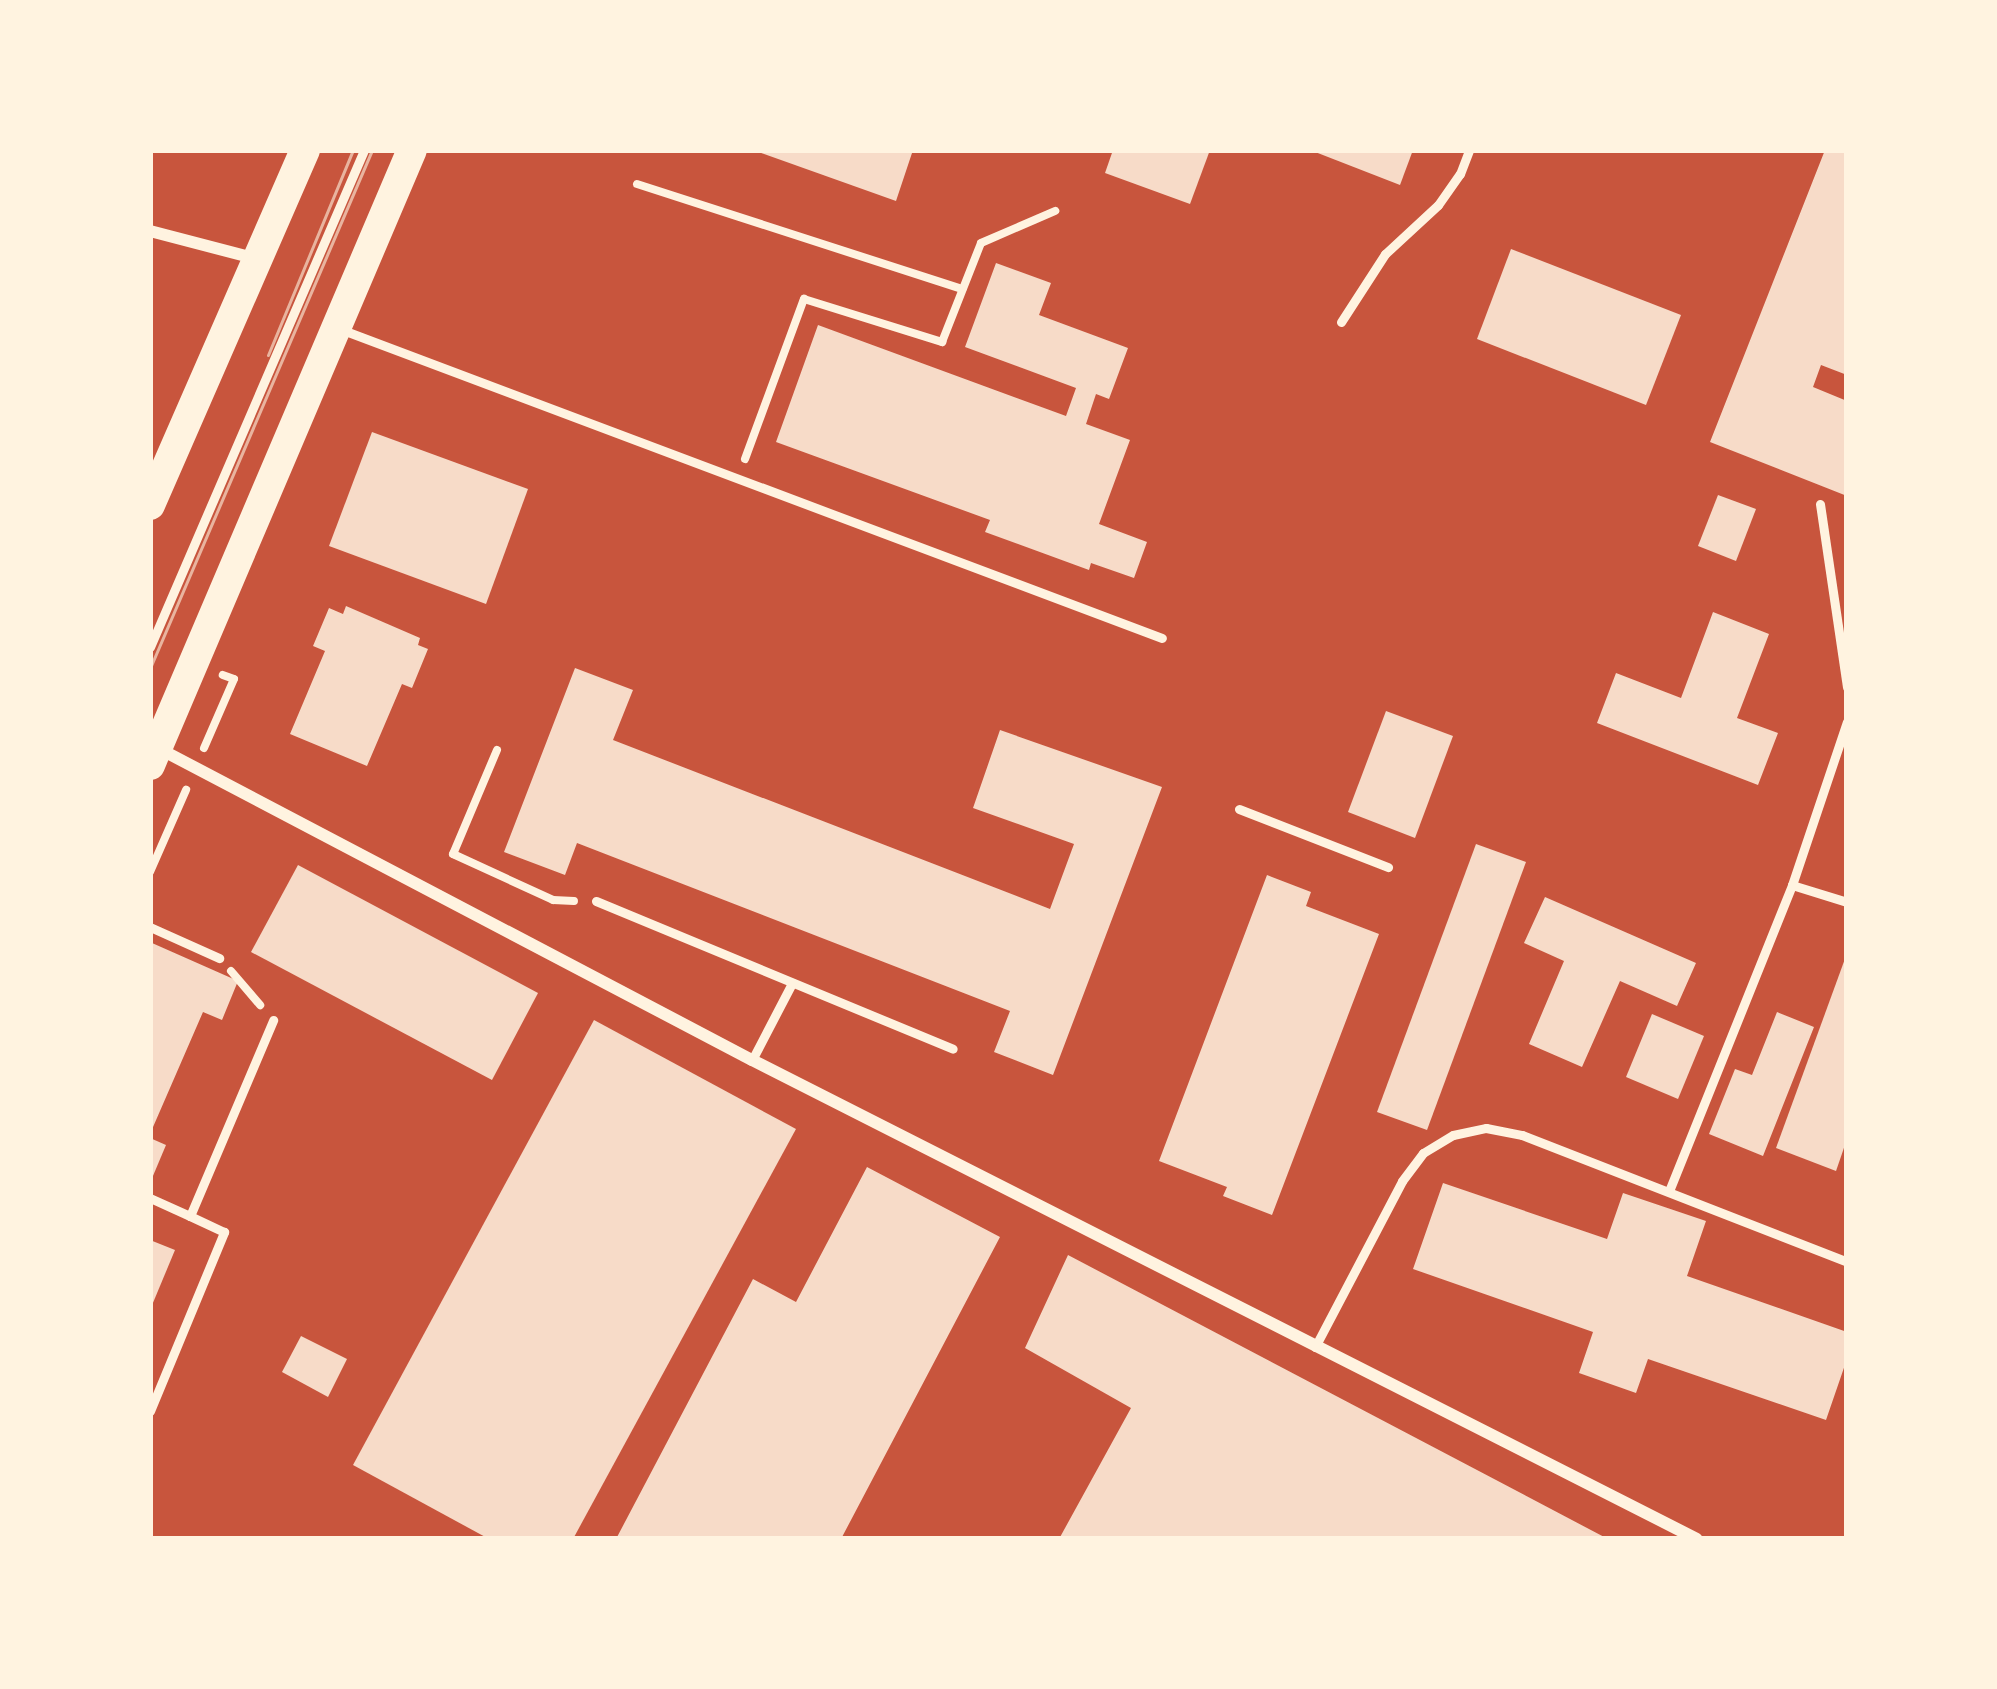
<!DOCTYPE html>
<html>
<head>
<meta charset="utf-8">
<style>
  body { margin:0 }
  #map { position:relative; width:1997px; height:1689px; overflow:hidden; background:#c8553d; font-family:Commissioner,sans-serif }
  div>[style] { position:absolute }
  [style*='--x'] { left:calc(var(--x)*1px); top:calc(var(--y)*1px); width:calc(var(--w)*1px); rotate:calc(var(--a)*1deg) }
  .building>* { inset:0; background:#f7dbc8 }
  .path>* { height:8px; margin:-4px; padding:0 4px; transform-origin:4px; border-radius:4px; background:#fff3e0 }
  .service>* { height:9px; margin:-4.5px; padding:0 4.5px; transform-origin:4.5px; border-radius:4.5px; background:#fff3e0 }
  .minor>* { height:12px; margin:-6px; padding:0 6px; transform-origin:6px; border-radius:6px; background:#fff3e0 }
  .primary>* { height:30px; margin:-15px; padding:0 15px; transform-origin:15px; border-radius:15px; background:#fff3e0 }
  .tram>* { height:3px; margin:-1.5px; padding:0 1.5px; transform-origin:1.5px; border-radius:1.5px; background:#e9b49f }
  span { translate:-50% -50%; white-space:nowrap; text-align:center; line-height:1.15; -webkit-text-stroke:12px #fff3e0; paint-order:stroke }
  .frame { position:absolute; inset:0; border:153px solid #fff3e0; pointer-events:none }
</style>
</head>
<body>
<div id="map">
  <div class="building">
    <div style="clip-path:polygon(753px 150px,913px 150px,896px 201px)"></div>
    <div style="clip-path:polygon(1113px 150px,1210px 150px,1190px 204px,1105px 173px)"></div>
    <div style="clip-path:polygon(1310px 150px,1413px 150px,1400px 185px)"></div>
    <div style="clip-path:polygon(1825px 150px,1847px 150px,1847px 375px,1821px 365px,1813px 387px,1847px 401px,1847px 496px,1710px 442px)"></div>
    <div style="clip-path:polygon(1511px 249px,1681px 315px,1646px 405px,1477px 339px)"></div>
    <div style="clip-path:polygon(996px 263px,1051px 283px,1039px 315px,1128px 348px,1109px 399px,1096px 394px,1086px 424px,1130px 440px,1099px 524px,1147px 542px,1134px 578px,1091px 563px,1089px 570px,985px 532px,990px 520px,776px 442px,818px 325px,1066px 416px,1076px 388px,965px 347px)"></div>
    <div style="clip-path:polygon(372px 432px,528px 489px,486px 604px,329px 546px)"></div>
    <div style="clip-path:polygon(1718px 495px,1756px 509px,1736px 561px,1698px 546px)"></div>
    <div style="clip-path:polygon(346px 606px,420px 638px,418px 645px,428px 649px,412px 688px,402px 684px,367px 766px,290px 734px,325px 651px,313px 646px,329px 608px,343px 614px)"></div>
    <div style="clip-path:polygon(1713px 612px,1769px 634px,1737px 718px,1778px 733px,1758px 785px,1597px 723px,1616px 673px,1681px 698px)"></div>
    <div style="clip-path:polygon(575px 668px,633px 690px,613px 740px,1050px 909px,1074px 844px,973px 808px,1000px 730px,1162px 787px,1053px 1075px,994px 1052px,1010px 1011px,577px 843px,565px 875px,504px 852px)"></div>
    <div style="clip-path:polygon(1386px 711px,1453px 736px,1415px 838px,1348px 812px)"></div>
    <div style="clip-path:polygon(1476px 844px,1526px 862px,1427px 1130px,1377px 1112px)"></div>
    <div style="clip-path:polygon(298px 865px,538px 993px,492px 1080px,251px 952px)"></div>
    <div style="clip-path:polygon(1267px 875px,1311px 892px,1306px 906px,1379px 934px,1272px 1215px,1223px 1196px,1227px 1187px,1159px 1161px)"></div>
    <div style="clip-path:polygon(1545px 897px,1696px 963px,1677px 1006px,1620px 981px,1582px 1067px,1529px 1044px,1564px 961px,1524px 943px)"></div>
    <div style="clip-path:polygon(152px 943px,238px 981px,222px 1020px,203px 1012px,150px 1134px)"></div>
    <div style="clip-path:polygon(1846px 956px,1847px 1139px,1836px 1171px,1776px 1148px)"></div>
    <div style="clip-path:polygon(1777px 1012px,1814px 1027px,1763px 1156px,1709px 1134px,1735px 1069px,1752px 1075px)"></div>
    <div style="clip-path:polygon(1652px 1014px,1704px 1036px,1678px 1099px,1626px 1077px)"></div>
    <div style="clip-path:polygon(594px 1020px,796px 1129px,573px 1539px,489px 1539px,353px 1465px)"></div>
    <div style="clip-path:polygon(150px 1138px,166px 1145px,150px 1183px)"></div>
    <div style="clip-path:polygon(867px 1167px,1000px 1237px,841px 1539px,616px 1539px,753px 1279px,796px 1302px)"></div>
    <div style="clip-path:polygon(1443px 1183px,1607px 1239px,1623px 1193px,1706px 1221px,1687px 1276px,1847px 1332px,1847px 1359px,1826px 1420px,1648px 1359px,1636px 1393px,1579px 1373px,1593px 1332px,1413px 1269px)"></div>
    <div style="clip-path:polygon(150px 1240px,175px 1250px,150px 1310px)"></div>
    <div style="clip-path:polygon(1068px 1255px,1608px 1539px,1059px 1539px,1131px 1408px,1025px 1348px)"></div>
    <div style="clip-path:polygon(301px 1336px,347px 1359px,328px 1397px,282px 1372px)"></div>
  </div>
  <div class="path">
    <div style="--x:637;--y:184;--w:342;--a:17.9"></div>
    <div style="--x:745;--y:459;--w:171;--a:-69.8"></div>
    <div style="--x:804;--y:299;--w:145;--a:17.3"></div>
    <div style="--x:942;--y:342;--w:106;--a:-68.5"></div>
    <div style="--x:981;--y:243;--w:81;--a:-23.4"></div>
    <div style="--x:204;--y:748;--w:75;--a:-66.5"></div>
    <div style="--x:234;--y:679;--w:12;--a:-160"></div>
    <div style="--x:497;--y:750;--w:113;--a:112.9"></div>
    <div style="--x:453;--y:854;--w:110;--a:24.7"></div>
    <div style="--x:553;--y:900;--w:21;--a:3"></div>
    <div style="--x:150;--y:872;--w:90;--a:-66.3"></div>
    <div style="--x:231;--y:971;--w:45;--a:49.5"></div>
  </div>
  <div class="service">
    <div style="--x:1341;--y:322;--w:81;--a:-57.1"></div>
    <div style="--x:1385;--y:254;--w:72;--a:-42.8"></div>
    <div style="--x:1438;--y:205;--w:38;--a:-55"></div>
    <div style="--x:1460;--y:174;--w:26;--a:-69"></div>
    <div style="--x:340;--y:329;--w:878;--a:20.6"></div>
    <div style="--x:1820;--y:504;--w:185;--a:81.6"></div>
    <div style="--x:150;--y:647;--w:541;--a:-66.7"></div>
    <div style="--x:1239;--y:809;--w:160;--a:21.3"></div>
    <div style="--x:1792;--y:885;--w:58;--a:17.2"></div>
    <div style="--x:596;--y:901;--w:386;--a:22.5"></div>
    <div style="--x:150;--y:927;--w:76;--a:24.2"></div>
    <div style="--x:752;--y:1060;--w:87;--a:-62.5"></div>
    <div style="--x:1669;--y:1191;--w:330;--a:-68.1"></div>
    <div style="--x:1792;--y:885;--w:172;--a:-71.4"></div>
    <div style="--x:150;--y:1198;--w:44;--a:24.2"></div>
    <div style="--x:1315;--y:1347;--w:187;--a:-62.3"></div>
    <div style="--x:1402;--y:1181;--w:35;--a:-53"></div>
    <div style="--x:1423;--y:1153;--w:35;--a:-31"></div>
    <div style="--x:1453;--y:1135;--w:34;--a:-12"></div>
    <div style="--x:1486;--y:1128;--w:37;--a:11"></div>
    <div style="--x:1522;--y:1135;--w:349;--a:21.3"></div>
    <div style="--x:150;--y:1411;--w:194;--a:-67.5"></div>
    <div style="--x:224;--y:1232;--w:38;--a:-155"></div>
    <div style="--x:190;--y:1216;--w:213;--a:-67"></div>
  </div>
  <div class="minor">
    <div style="--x:150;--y:231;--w:107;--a:14.6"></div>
    <div style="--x:156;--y:747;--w:673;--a:27.71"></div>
    <div style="--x:752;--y:1060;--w:1059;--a:26.88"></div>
  </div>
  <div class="primary">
    <div style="--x:150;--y:505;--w:387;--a:-66.4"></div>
    <div style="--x:150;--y:765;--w:668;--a:-66.93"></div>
  </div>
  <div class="tram">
    <div style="--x:268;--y:355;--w:222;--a:-67.5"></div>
    <div style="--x:150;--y:668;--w:564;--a:-66.8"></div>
  </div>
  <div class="frame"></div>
</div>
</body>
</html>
